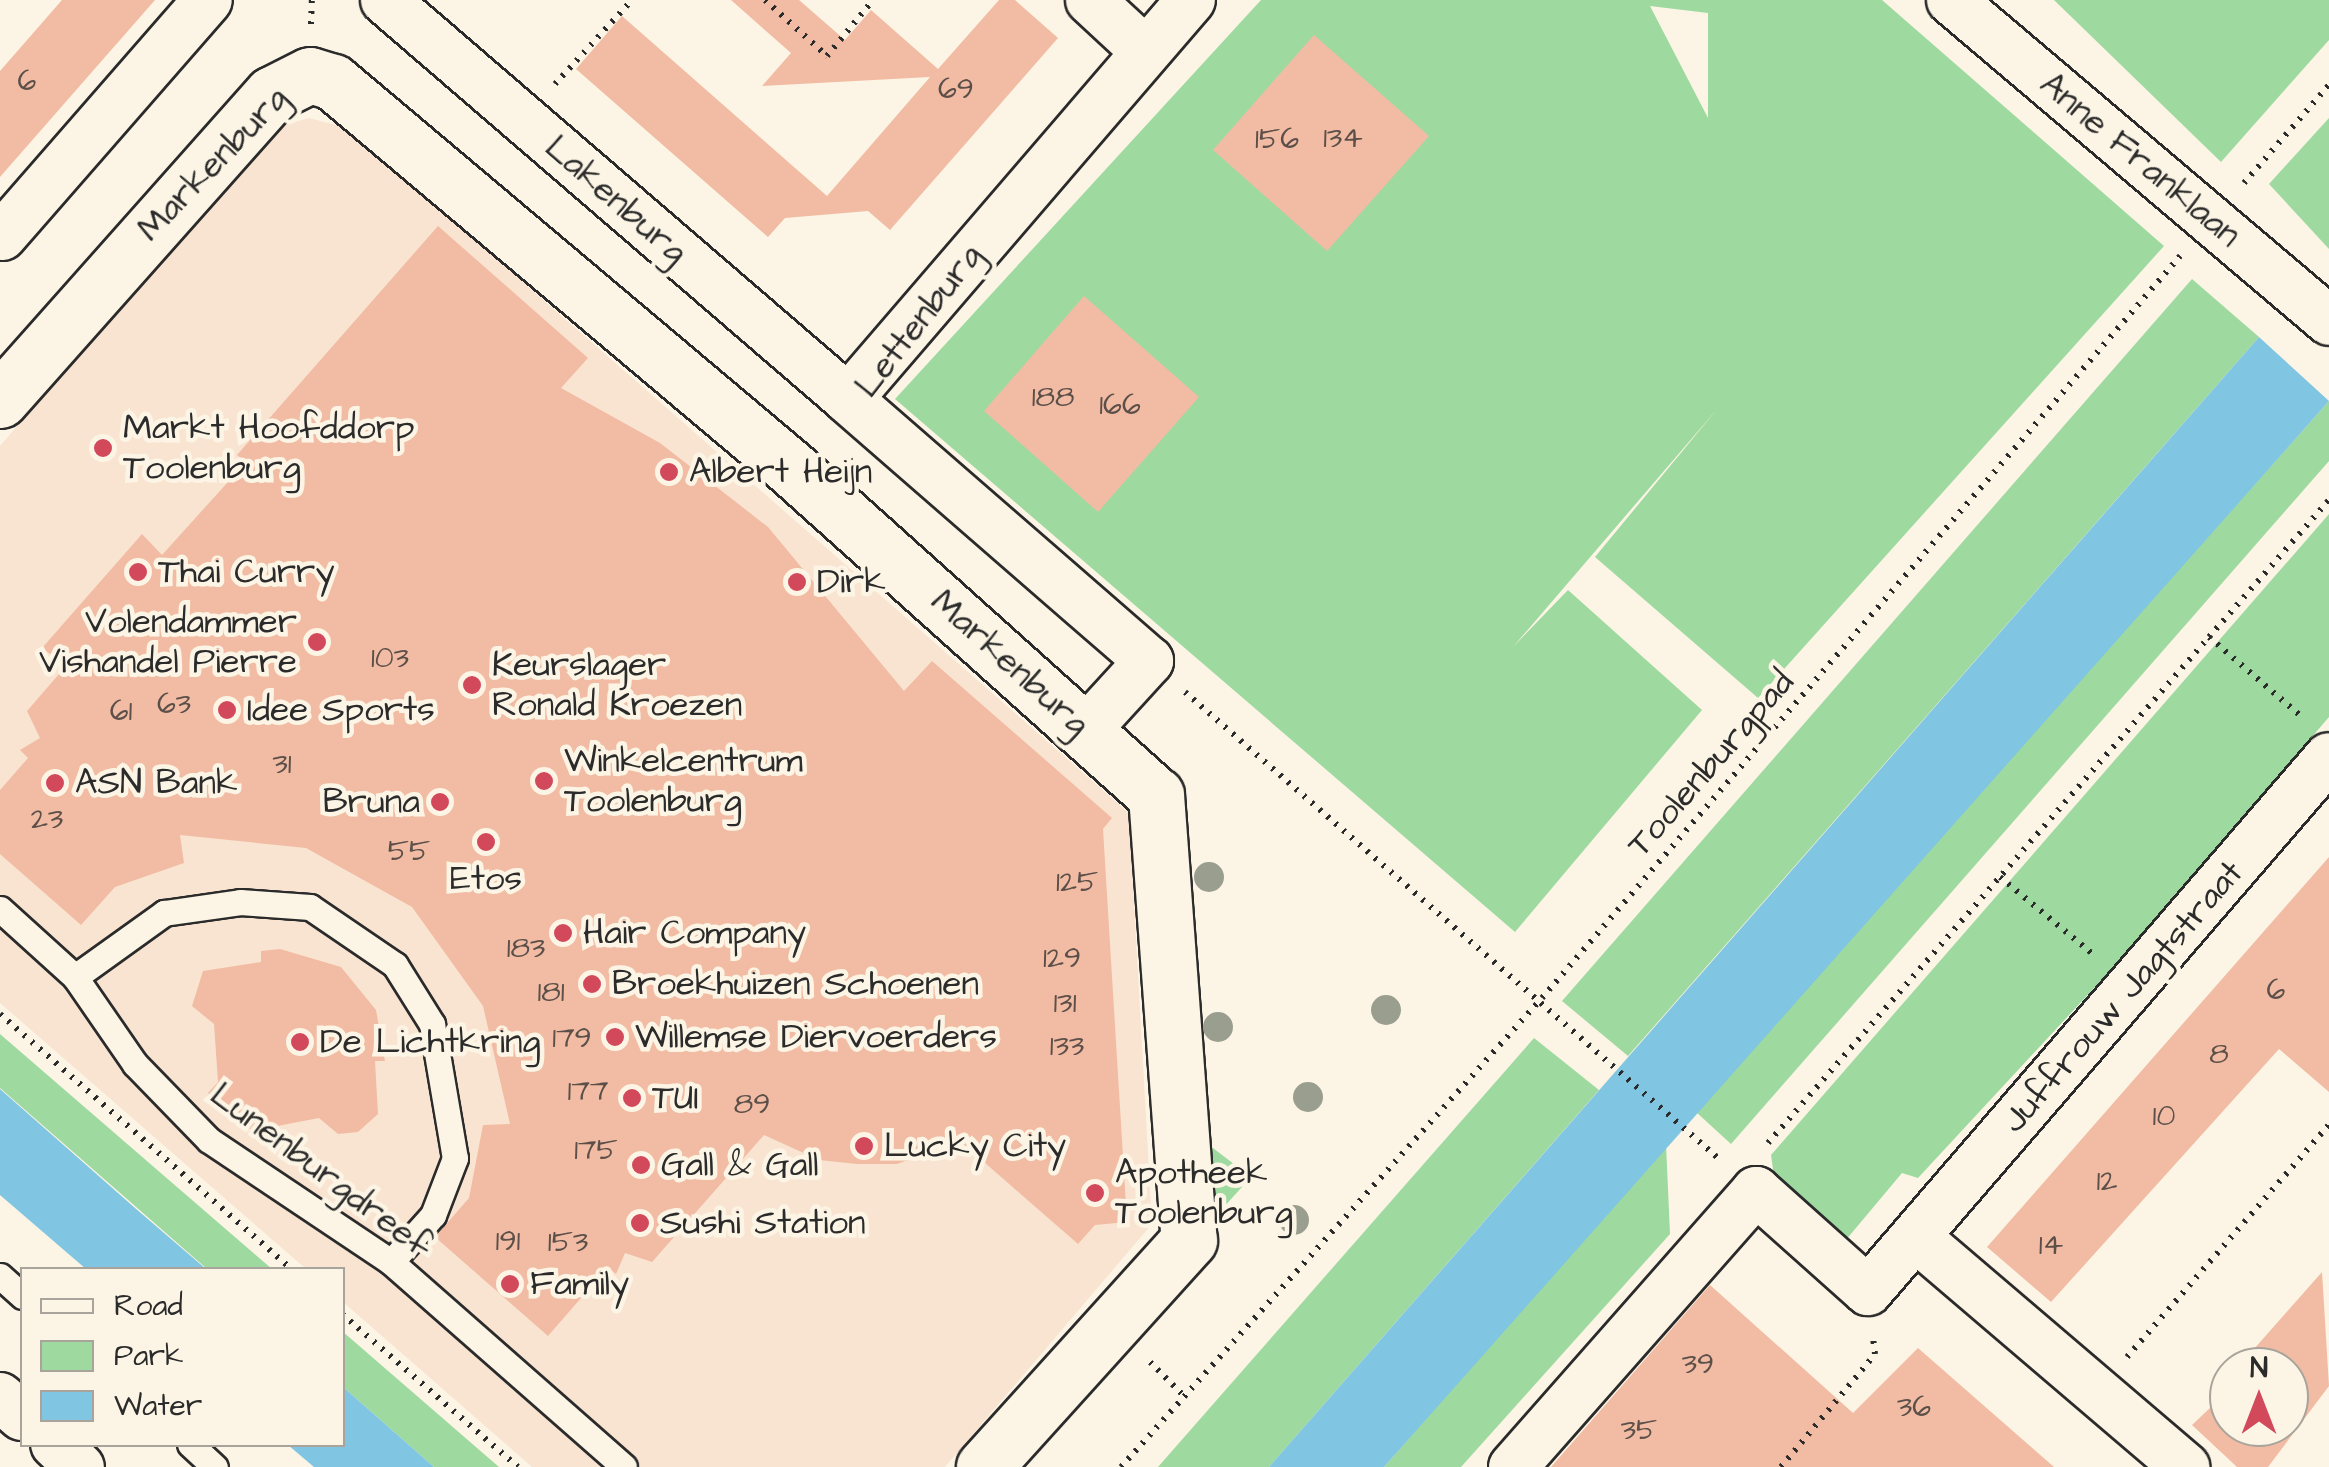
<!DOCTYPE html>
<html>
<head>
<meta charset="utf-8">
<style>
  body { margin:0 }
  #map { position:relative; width:2329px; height:1467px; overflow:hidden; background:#fcf5e5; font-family:"Architects Daughter",sans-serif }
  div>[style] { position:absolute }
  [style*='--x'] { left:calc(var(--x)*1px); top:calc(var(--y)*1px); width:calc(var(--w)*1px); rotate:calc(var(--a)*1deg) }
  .built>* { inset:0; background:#f9e4d1 }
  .green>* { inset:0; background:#9ed9a0 }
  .water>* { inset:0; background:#80c5e1 }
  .building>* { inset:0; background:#f1bca3 }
  .path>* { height:6px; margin-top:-3px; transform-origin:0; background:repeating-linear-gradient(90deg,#2b2b2b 0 2.5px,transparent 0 10.5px) }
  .roads { filter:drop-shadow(2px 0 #2b2b2b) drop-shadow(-2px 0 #2b2b2b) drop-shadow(0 2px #2b2b2b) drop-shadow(0 -2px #2b2b2b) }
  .lane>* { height:25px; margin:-12.5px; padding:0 12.5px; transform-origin:12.5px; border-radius:12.5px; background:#fcf5e5 }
  .street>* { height:48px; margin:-24px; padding:0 24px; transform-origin:24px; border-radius:24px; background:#fcf5e5 }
  .secondary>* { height:55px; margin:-27.5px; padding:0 27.5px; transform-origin:27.5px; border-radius:27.5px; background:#fcf5e5 }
  .trees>* { width:30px; height:30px; margin:-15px; border-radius:50%; background:#999e8f }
  .dots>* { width:28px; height:28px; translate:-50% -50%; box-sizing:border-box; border:5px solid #fcf5e5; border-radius:50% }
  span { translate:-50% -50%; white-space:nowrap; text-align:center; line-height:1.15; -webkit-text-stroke:9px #fcf5e5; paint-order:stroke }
  .number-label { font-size:30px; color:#5c4f49 }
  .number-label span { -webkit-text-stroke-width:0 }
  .street-label { font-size:35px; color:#2b2b2b }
  .poi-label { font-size:35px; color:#2b2b2b }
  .left { translate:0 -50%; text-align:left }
  .right { translate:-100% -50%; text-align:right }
  .legend { position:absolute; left:20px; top:1267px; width:325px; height:180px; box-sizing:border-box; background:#fcf5e5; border:2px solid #a8a49b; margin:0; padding:12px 18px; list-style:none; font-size:30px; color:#2b2b2b }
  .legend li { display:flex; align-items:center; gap:20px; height:50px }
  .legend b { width:50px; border:2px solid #a8a49b }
  .north { position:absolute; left:2209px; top:1347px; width:100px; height:100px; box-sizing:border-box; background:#fcf5e5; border:2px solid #a8a49b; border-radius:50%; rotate:0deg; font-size:28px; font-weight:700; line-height:40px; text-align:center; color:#2b2b2b }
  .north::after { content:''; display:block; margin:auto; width:35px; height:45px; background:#d1495b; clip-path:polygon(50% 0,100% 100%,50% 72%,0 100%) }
</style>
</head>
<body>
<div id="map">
  <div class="built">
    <div style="clip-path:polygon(309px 118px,347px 128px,1129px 813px,1152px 1224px,945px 1467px,532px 1467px,343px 1302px,342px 1270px,306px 1269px,0 1003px,0 446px,273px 128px)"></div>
  </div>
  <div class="green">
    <div style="clip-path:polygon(evenodd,1261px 0,1882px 0,2164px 246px,1758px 698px,1595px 557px,1718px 408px,1513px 647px,1568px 590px,1702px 710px,1515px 932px,895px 399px,1261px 0,1650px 6px,1708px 13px,1708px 118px,1650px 6px)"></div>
    <div style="clip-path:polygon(2054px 0,2329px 0,2329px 40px,2221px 162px)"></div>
    <div style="clip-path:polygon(2329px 118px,2329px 249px,2269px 184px)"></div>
    <div style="clip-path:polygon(2192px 279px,2259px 337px,1628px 1056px,1562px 1001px)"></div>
    <div style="clip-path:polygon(2329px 401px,2329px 461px,1731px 1144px,1695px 1111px)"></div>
    <div style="clip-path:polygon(2329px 514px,2329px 717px,2120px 960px,1918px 1178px,1902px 1173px,1845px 1241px,1775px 1183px,1771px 1155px)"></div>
    <div style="clip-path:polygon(0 1034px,272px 1269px,207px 1269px,0 1088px)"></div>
    <div style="clip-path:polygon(1534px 1038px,1599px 1090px,1269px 1467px,1158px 1467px)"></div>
    <div style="clip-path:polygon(1666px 1144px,1670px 1234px,1461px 1467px,1384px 1467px)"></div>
    <div style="clip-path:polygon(1209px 1145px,1251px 1177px,1214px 1218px)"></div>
    <div style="clip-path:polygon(342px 1331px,499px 1467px,434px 1467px,343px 1387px)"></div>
  </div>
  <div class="water">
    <div style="clip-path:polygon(2259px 337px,2329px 401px,1384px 1467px,1269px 1467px)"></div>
    <div style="clip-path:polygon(0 1089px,135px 1208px,206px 1269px,86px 1269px,0 1195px)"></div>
    <div style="clip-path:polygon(343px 1387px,434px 1467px,314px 1467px,288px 1445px,342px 1444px)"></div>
  </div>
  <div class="building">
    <div style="clip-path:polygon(62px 0,155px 0,0 177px,0 71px)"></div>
    <div style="clip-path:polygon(731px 0,799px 0,845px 40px,871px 10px,938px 69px,999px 0,1015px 0,1058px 38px,890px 230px,868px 211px,785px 218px,768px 237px,576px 69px,622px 16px,827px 196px,930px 77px,762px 86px,791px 53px)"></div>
    <div style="clip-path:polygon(1314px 35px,1429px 136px,1327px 251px,1213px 150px)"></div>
    <div style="clip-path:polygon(438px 226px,588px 358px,561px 388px,660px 443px,768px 527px,904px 691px,932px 661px,1112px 818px,1103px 829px,1127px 1222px,1095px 1225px,1078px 1244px,960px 1141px,897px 1164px,857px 1164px,819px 1160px,764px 1135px,652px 1262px,625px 1253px,616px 1274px,608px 1267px,548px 1336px,435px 1237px,469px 1198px,483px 1125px,510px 1124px,483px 1006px,412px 907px,306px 848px,180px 835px,184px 863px,115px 887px,81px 925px,0 854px,0 790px,28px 758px,20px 750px,40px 738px,27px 711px,66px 666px,42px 648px,142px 534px,162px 555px,246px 462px,237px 455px)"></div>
    <div style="clip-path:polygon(1084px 296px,1199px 397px,1098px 512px,984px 411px)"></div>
    <div style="clip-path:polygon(2329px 857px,2329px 1092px,2279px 1049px,2051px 1302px,1987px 1247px)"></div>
    <div style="clip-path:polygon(280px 949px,341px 967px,376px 1010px,385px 1061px,375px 1061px,378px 1114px,358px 1132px,338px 1134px,319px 1118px,252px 1131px,208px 1093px,218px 1082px,214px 1024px,192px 1006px,203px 971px,261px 962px,261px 951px)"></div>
    <div style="clip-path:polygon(2322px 1272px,2329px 1386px,2268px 1467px,2237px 1467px,2192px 1425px,2229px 1390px,2229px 1427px,2289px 1427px,2289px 1367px,2238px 1367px)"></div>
    <div style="clip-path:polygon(1710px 1285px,1853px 1413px,1918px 1348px,2054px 1467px,1551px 1467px)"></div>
  </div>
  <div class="path">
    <div style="--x:765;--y:0;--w:84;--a:42.1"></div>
    <div style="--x:827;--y:56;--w:72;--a:-50.6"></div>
    <div style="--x:311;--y:24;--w:24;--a:-88"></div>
    <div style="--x:555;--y:84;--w:114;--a:-47.5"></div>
    <div style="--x:2244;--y:183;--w:130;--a:-49.1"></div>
    <div style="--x:2209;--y:637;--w:182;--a:-48.8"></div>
    <div style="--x:1185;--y:692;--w:708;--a:41.16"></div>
    <div style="--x:2000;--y:877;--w:124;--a:39.7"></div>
    <div style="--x:0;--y:1014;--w:388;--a:41.2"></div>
    <div style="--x:1768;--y:1143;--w:671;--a:-48.93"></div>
    <div style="--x:2209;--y:637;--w:121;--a:40.7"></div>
    <div style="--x:342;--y:1314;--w:233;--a:41"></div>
    <div style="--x:2127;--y:1357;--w:308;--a:-49"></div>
    <div style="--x:1150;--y:1362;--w:49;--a:45"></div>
    <div style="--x:1121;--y:1467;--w:630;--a:-48.09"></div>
    <div style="--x:1542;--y:998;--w:979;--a:-49.31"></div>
    <div style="--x:1781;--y:1467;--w:147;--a:-50.2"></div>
    <div style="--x:1875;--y:1354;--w:17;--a:-97"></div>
  </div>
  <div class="roads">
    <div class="lane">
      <div style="--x:0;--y:909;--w:101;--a:42.2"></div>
      <div style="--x:75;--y:977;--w:106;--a:55.4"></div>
      <div style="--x:135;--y:1064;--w:106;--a:45.8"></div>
      <div style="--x:209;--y:1140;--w:219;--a:33.8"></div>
      <div style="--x:391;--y:1262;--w:310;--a:41.3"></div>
      <div style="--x:75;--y:977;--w:110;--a:-35.7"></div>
      <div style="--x:164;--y:913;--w:77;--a:-8.2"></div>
      <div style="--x:240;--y:902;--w:70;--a:4.1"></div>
      <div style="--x:310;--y:907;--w:103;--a:34.3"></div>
      <div style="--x:395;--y:965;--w:70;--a:57.9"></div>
      <div style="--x:432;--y:1024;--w:136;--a:80.3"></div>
      <div style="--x:455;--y:1158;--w:61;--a:111.1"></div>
      <div style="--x:433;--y:1215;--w:63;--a:131.8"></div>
      <div style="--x:0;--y:1276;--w:30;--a:42"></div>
      <div style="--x:190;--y:1444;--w:34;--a:43"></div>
    </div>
    <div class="street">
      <div style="--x:385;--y:0;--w:611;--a:40.75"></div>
      <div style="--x:1090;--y:0;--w:74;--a:42.8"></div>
      <div style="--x:1951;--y:0;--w:496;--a:40.3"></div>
      <div style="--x:2;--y:236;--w:313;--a:-48.9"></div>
      <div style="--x:1085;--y:731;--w:95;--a:-47.6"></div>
      <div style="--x:1149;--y:661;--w:399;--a:-139"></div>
      <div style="--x:848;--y:399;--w:526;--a:-49.32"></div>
      <div style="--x:1917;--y:1238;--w:353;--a:40.5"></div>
      <div style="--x:0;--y:1397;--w:29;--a:41"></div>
      <div style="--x:55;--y:1444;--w:34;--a:43"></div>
      <div style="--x:1513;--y:1467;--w:368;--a:-48.6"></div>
      <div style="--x:1756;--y:1191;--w:150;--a:41.8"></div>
      <div style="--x:1868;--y:1291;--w:705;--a:-49.2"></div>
    </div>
    <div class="secondary">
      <div style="--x:0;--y:400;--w:409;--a:-48.4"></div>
      <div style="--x:272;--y:94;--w:42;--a:-26.6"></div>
      <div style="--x:310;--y:75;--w:24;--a:17"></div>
      <div style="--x:333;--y:82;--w:599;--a:40.12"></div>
      <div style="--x:791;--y:468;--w:490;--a:41.9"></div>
      <div style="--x:1156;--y:795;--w:446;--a:85.8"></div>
      <div style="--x:1189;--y:1240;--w:306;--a:132.1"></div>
    </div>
  </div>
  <div class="trees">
    <div style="left:1209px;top:877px"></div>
    <div style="left:1386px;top:1010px"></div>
    <div style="left:1218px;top:1027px"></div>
    <div style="left:1308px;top:1097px"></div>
    <div style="left:1294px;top:1220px"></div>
  </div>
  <div class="dots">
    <div style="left:103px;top:448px;background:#d1495b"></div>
    <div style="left:669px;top:472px;background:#d1495b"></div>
    <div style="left:138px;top:572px;background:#d1495b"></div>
    <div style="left:797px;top:582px;background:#d1495b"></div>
    <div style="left:317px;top:642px;background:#d1495b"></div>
    <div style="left:472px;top:685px;background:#d1495b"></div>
    <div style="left:227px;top:710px;background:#d1495b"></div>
    <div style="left:544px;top:781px;background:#d1495b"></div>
    <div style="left:55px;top:783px;background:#d1495b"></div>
    <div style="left:440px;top:802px;background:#d1495b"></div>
    <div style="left:486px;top:842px;background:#d1495b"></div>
    <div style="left:563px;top:933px;background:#d1495b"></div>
    <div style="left:592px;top:984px;background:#d1495b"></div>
    <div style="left:615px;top:1037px;background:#d1495b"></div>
    <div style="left:300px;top:1042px;background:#d1495b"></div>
    <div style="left:632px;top:1098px;background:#d1495b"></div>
    <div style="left:864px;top:1146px;background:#d1495b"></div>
    <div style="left:641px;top:1165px;background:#d1495b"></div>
    <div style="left:1095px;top:1193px;background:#d1495b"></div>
    <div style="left:640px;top:1223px;background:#d1495b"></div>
    <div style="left:510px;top:1284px;background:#d1495b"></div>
  </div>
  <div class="number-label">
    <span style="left:27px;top:81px">6</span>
    <span style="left:956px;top:89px">69</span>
    <span style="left:1343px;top:138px">134</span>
    <span style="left:1277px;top:139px">156</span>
    <span style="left:1053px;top:397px">188</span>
    <span style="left:1120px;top:405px">166</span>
    <span style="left:390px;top:658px">103</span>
    <span style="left:174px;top:704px">63</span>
    <span style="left:121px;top:711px">61</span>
    <span style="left:282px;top:764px">31</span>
    <span style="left:47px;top:819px">23</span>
    <span style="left:409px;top:851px">55</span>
    <span style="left:1077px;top:882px">125</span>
    <span style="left:526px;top:948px">183</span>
    <span style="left:1062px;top:958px">129</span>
    <span style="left:2276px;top:990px">6</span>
    <span style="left:551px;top:992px">181</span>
    <span style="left:1065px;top:1003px">131</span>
    <span style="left:572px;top:1038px">179</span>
    <span style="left:1067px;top:1046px">133</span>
    <span style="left:2219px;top:1054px">8</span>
    <span style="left:588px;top:1091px">177</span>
    <span style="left:752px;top:1104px">89</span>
    <span style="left:2164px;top:1116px">10</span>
    <span style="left:596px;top:1150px">175</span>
    <span style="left:2107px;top:1181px">12</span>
    <span style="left:508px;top:1241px">191</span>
    <span style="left:568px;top:1242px">153</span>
    <span style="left:2051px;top:1245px">14</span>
    <span style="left:1698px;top:1364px">39</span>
    <span style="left:1914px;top:1407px">36</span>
    <span style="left:1639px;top:1430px">35</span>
  </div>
  <div class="street-label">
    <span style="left:2140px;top:160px;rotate:40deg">Anne Franklaan</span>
    <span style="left:213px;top:164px;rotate:-46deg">Markenburg</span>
    <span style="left:616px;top:200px;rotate:41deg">Lakenburg</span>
    <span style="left:919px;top:321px;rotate:-52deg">Lettenburg</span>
    <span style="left:1010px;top:663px;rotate:42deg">Markenburg</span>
    <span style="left:1711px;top:764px;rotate:-49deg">Toolenburgpad</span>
    <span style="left:2123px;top:997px;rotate:-49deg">Juffrouw Jagtstraat</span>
    <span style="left:321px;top:1171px;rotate:37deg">Lunenburgdreef</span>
  </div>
  <div class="poi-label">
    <span class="left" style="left:123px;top:448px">Markt Hoofddorp<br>Toolenburg</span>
    <span class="left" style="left:689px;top:472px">Albert Heijn</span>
    <span class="left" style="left:158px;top:572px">Thai Curry</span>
    <span class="left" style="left:817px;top:582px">Dirk</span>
    <span class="right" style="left:297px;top:642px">Volendammer<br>Vishandel Pierre</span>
    <span class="left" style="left:492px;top:685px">Keurslager<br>Ronald Kroezen</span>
    <span class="left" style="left:247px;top:710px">Idee Sports</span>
    <span class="left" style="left:564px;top:781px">Winkelcentrum<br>Toolenburg</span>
    <span class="left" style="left:75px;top:783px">ASN Bank</span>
    <span class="right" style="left:420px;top:802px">Bruna</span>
    <span style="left:486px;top:879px">Etos</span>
    <span class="left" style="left:583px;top:933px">Hair Company</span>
    <span class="left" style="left:612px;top:984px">Broekhuizen Schoenen</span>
    <span class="left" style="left:635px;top:1037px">Willemse Diervoerders</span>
    <span class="left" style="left:320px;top:1042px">De Lichtkring</span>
    <span class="left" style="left:652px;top:1098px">TUI</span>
    <span class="left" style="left:884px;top:1146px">Lucky City</span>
    <span class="left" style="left:661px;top:1165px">Gall &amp; Gall</span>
    <span class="left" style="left:1115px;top:1193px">Apotheek<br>Toolenburg</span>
    <span class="left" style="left:660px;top:1223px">Sushi Station</span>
    <span class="left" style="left:530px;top:1284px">Family</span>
  </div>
  <ul class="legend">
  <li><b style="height:12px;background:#fcf5e5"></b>Road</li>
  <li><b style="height:28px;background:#9ed9a0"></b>Park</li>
  <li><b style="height:28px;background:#80c5e1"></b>Water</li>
  </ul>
  <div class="north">N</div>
</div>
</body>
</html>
